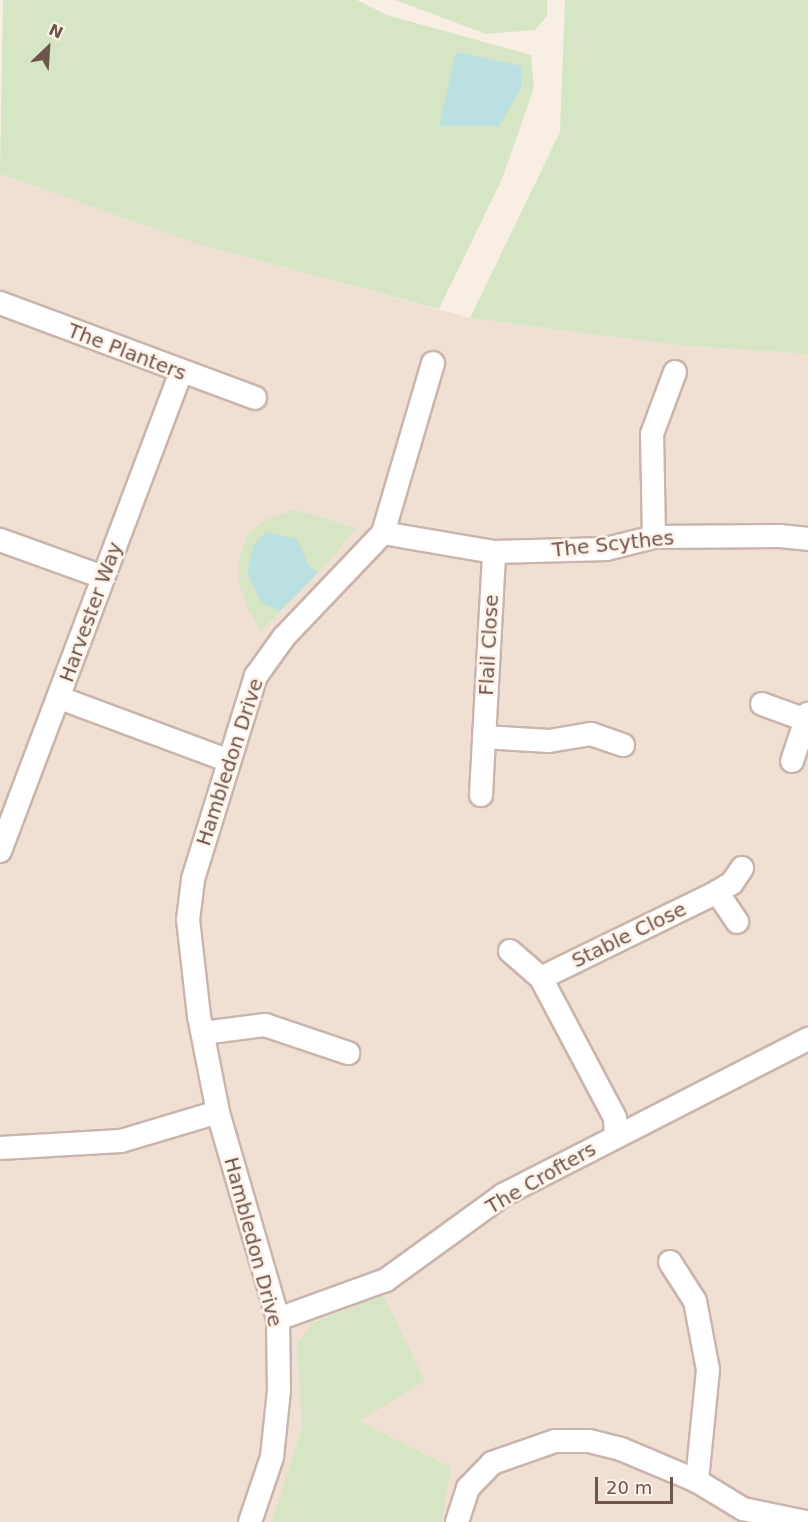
<!DOCTYPE html>
<html>
<head>
<meta charset="utf-8">
<style>
  body { margin:0 }
  #map { position:relative; width:808px; height:1522px; overflow:hidden; background:#f9eee4; font-family:"DejaVu Sans",sans-serif }
  div>[style] { position:absolute }
  [style*='--x'] { left:calc(var(--x)*1px); top:calc(var(--y)*1px); width:calc(var(--w)*1px); rotate:calc(var(--a)*1deg) }
  .residential>* { inset:0; background:#f0dfd3 }
  .green>* { inset:0; background:#d6e5c4 }
  .water>* { inset:0; background:#bbe0e1 }
  .roads { filter:drop-shadow(2px 0 #c9b5ac) drop-shadow(-2px 0 #c9b5ac) drop-shadow(0 2px #c9b5ac) drop-shadow(0 -2px #c9b5ac) }
  .minor>* { height:22px; margin:-11px; padding:0 11px; transform-origin:11px; border-radius:11px; background:#fff }
  span { translate:-50% -50%; white-space:nowrap; text-align:center; line-height:1.15; -webkit-text-stroke:5px #fdf3ea; paint-order:stroke }
  .street-label { font-size:20px; color:#6f544d }
  .north { position:absolute; left:18px; top:18px; width:60px; height:60px; -webkit-text-stroke:4px #fdf3ea; paint-order:stroke; rotate:25deg; font-size:16px; font-weight:700; line-height:24px; text-align:center; color:#6f544d }
  .north::after { content:''; display:block; margin:auto; width:21px; height:27px; background:#6f544d; clip-path:polygon(50% 0,100% 100%,50% 72%,0 100%) }
  .scale { position:absolute; left:595px; top:1477px; width:78px; height:27px; box-sizing:border-box; border:3px solid #6f544d; border-top:0; padding-left:8px; font-size:18px; line-height:21px; white-space:nowrap; color:#6f544d; -webkit-text-stroke:4px #fdf3ea; paint-order:stroke }
</style>
</head>
<body>
<div id="map">
  <div class="residential">
    <div style="clip-path:polygon(0 174px,194px 243px,470px 318px,676px 345px,808px 354px,808px 1522px,0 1522px)"></div>
  </div>
  <div class="green">
    <div style="clip-path:polygon(3px 0,357px 0,387px 15px,531px 55px,534px 88px,502px 179px,439px 309px,194px 243px,0 174px)"></div>
    <div style="clip-path:polygon(395px 0,547px 0,547px 16px,535px 30px,486px 34px)"></div>
    <div style="clip-path:polygon(565px 0,808px 0,808px 354px,676px 345px,470px 318px,560px 132px)"></div>
    <div style="clip-path:polygon(294px 510px,356px 528px,333px 557px,261px 631px,248px 609px,239px 584px,239px 560px,247px 535px,265px 520px)"></div>
    <div style="clip-path:polygon(383px 1295px,425px 1381px,359px 1421px,450px 1467px,442px 1522px,272px 1522px,302px 1428px,297px 1345px,312px 1323px)"></div>
  </div>
  <div class="water">
    <div style="clip-path:polygon(456px 52px,522px 66px,521px 88px,499px 126px,439px 126px)"></div>
    <div style="clip-path:polygon(267px 532px,297px 539px,308px 564px,318px 573px,280px 611px,261px 602px,247px 572px,254px 545px)"></div>
  </div>
  <div class="roads">
    <div class="minor">
      <div style="--x:0;--y:303;--w:272;--a:20.4"></div>
      <div style="--x:383;--y:533;--w:113;--a:9.7"></div>
      <div style="--x:494;--y:552;--w:112;--a:-1.5"></div>
      <div style="--x:606;--y:549;--w:49;--a:-14"></div>
      <div style="--x:654;--y:537;--w:126;--a:-0.5"></div>
      <div style="--x:780;--y:536;--w:28;--a:6"></div>
      <div style="--x:654;--y:537;--w:103;--a:-91.1"></div>
      <div style="--x:652;--y:434;--w:66;--a:-69.6"></div>
      <div style="--x:0;--y:540;--w:109;--a:19.8"></div>
      <div style="--x:60;--y:698;--w:180;--a:20.4"></div>
      <div style="--x:762;--y:704;--w:47;--a:20"></div>
      <div style="--x:484;--y:737;--w:65;--a:3.5"></div>
      <div style="--x:549;--y:741;--w:43;--a:-9.5"></div>
      <div style="--x:591;--y:734;--w:34;--a:19"></div>
      <div style="--x:792;--y:761;--w:50;--a:-71.2"></div>
      <div style="--x:481;--y:795;--w:243;--a:-86.9"></div>
      <div style="--x:0;--y:851;--w:512;--a:-69.3"></div>
      <div style="--x:717;--y:892;--w:36;--a:56"></div>
      <div style="--x:510;--y:951;--w:41;--a:41.1"></div>
      <div style="--x:541;--y:978;--w:158;--a:62.1"></div>
      <div style="--x:615;--y:1118;--w:18;--a:87"></div>
      <div style="--x:541;--y:978;--w:196;--a:-26"></div>
      <div style="--x:717;--y:892;--w:17;--a:-31"></div>
      <div style="--x:732;--y:883;--w:18;--a:-56"></div>
      <div style="--x:203;--y:1033;--w:63;--a:-7.4"></div>
      <div style="--x:265;--y:1025;--w:88;--a:18.6"></div>
      <div style="--x:0;--y:1148;--w:121;--a:-3.3"></div>
      <div style="--x:121;--y:1141;--w:101;--a:-16.6"></div>
      <div style="--x:670;--y:1262;--w:46;--a:57.3"></div>
      <div style="--x:695;--y:1301;--w:70;--a:79.3"></div>
      <div style="--x:708;--y:1370;--w:112;--a:95.7"></div>
      <div style="--x:278;--y:1319;--w:115;--a:-19.9"></div>
      <div style="--x:386;--y:1280;--w:145;--a:-36"></div>
      <div style="--x:503;--y:1195;--w:343;--a:-27.1"></div>
      <div style="--x:250;--y:1522;--w:69;--a:-71.3"></div>
      <div style="--x:272;--y:1457;--w:67;--a:-84"></div>
      <div style="--x:279;--y:1390;--w:71;--a:-90.8"></div>
      <div style="--x:278;--y:1319;--w:216;--a:-106.2"></div>
      <div style="--x:218;--y:1112;--w:98;--a:-101.2"></div>
      <div style="--x:199;--y:1016;--w:97;--a:-96.5"></div>
      <div style="--x:188;--y:920;--w:41;--a:-83"></div>
      <div style="--x:193;--y:879;--w:213;--a:-72.8"></div>
      <div style="--x:256;--y:676;--w:48;--a:-54.3"></div>
      <div style="--x:284;--y:637;--w:144;--a:-46.4"></div>
      <div style="--x:383;--y:533;--w:177;--a:-73.6"></div>
      <div style="--x:457;--y:1522;--w:36;--a:-72"></div>
      <div style="--x:468;--y:1488;--w:35;--a:-46"></div>
      <div style="--x:492;--y:1463;--w:67;--a:-19.2"></div>
      <div style="--x:555;--y:1441;--w:34;--a:0"></div>
      <div style="--x:589;--y:1441;--w:33;--a:14"></div>
      <div style="--x:621;--y:1449;--w:82;--a:22.8"></div>
      <div style="--x:697;--y:1481;--w:54;--a:31.3"></div>
      <div style="--x:743;--y:1509;--w:63;--a:11.8"></div>
    </div>
  </div>
  <div class="street-label">
    <span style="left:127px;top:352px;rotate:21deg">The Planters</span>
    <span style="left:613px;top:544px;rotate:-6deg">The Scythes</span>
    <span style="left:91px;top:612px;rotate:-70deg">Harvester Way</span>
    <span style="left:489px;top:645px;rotate:-87deg">Flail Close</span>
    <span style="left:230px;top:762px;rotate:-72deg">Hambledon Drive</span>
    <span style="left:629px;top:935px;rotate:-26deg">Stable Close</span>
    <span style="left:541px;top:1178px;rotate:-30deg">The Crofters</span>
    <span style="left:253px;top:1242px;rotate:75deg">Hambledon Drive</span>
  </div>
  <div class="north">N</div>
  <div class="scale">20 m</div>
</div>
</body>
</html>
